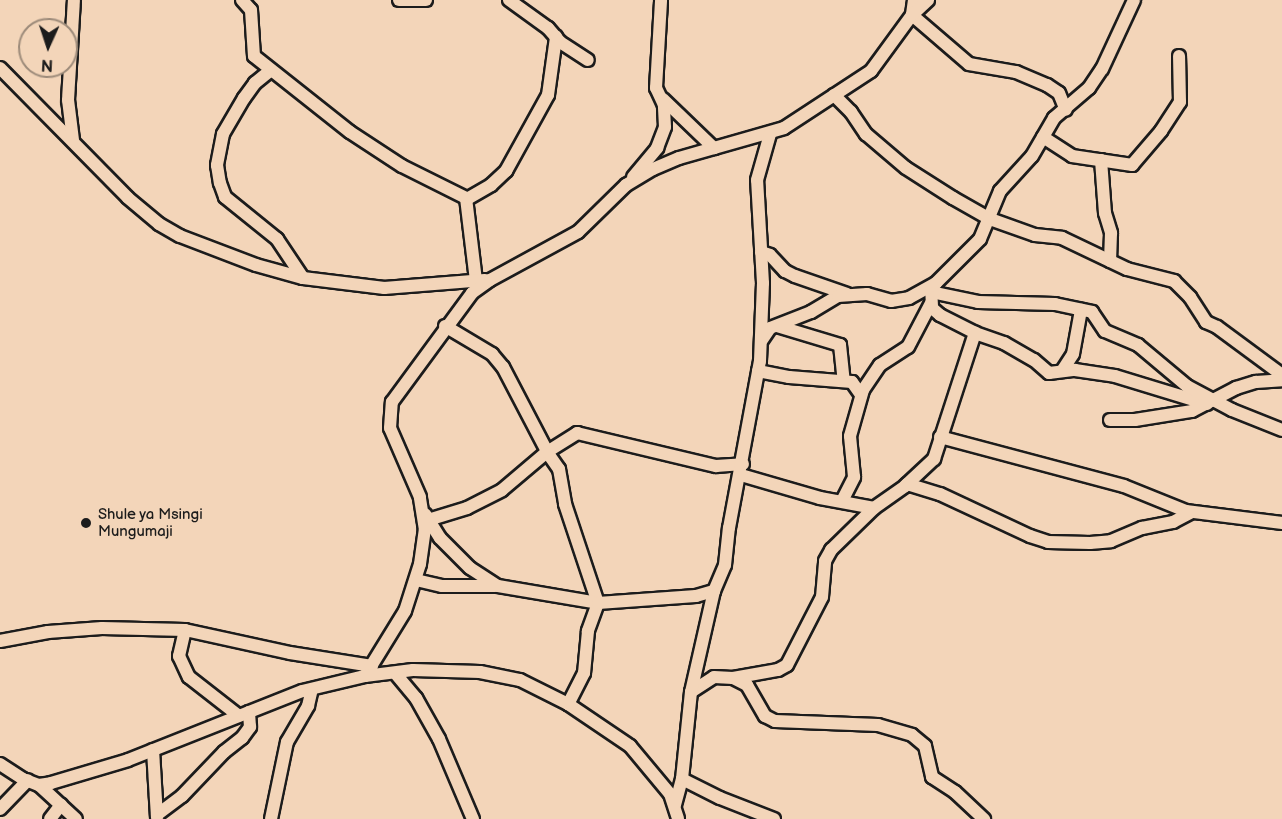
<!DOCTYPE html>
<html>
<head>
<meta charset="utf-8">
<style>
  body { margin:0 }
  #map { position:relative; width:1282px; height:819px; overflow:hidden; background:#f3d5b9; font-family:"Balsamiq Sans",sans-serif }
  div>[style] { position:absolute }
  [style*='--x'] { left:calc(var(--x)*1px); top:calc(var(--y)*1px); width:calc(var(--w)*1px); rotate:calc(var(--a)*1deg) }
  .roads { filter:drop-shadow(2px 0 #1c1c1c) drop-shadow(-2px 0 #1c1c1c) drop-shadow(0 2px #1c1c1c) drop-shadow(0 -2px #1c1c1c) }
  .minor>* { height:12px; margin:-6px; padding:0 6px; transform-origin:6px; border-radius:6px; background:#f3d5b9 }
  .dots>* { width:16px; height:16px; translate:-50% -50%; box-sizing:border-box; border:3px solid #f3d5b9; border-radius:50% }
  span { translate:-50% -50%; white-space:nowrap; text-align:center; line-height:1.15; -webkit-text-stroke:4.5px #f3d5b9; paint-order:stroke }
  .poi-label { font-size:15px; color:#1c1c1c }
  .left { translate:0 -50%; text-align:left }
  .north { position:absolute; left:18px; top:18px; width:60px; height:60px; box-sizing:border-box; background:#f3d5b9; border:2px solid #9d8b7a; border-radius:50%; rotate:183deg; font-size:16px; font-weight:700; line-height:24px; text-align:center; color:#1c1c1c }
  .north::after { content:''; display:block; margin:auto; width:21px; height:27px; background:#1c1c1c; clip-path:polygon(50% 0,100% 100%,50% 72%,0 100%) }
</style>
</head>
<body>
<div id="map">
  <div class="roads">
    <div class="minor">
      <div style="--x:242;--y:0;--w:13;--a:48"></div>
      <div style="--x:251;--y:10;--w:46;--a:86.3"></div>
      <div style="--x:254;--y:56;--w:122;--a:38.4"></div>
      <div style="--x:350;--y:132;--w:62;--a:33.2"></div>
      <div style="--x:402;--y:166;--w:72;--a:26.6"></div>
      <div style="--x:466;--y:198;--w:84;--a:83.1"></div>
      <div style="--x:399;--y:0;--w:27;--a:0"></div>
      <div style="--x:509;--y:0;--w:48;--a:35.7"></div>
      <div style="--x:548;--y:28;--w:18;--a:49"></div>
      <div style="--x:560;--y:42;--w:33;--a:33"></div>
      <div style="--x:914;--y:0;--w:15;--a:98"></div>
      <div style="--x:912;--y:15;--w:75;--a:40.7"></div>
      <div style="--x:969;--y:64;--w:48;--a:9.7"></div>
      <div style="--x:1016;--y:72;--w:34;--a:23"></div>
      <div style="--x:1047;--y:85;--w:14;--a:34"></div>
      <div style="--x:1059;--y:93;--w:18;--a:68"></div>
      <div style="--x:0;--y:68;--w:182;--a:45.4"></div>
      <div style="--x:128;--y:198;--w:40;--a:40"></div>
      <div style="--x:159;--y:224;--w:24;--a:30"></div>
      <div style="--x:180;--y:236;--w:81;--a:20.9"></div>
      <div style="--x:256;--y:265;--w:49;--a:15.5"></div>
      <div style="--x:303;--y:278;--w:82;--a:7"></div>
      <div style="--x:384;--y:288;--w:101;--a:-4.5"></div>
      <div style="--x:271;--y:70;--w:21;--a:141"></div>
      <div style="--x:255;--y:83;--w:19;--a:126"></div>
      <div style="--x:244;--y:98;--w:42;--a:120.3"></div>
      <div style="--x:223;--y:134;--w:32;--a:101"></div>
      <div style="--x:217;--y:165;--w:18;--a:81"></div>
      <div style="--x:220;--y:183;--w:15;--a:70"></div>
      <div style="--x:225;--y:197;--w:67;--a:38.9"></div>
      <div style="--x:277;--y:239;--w:47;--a:56.3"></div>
      <div style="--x:834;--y:95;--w:24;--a:45"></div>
      <div style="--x:851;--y:112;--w:27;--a:56"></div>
      <div style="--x:866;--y:134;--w:52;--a:40.4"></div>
      <div style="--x:906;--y:168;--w:56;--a:32.6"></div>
      <div style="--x:953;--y:198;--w:43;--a:29.6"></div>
      <div style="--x:990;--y:219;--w:48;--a:19.6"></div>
      <div style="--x:1035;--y:235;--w:27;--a:6"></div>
      <div style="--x:1062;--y:238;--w:72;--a:25.5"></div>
      <div style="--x:1127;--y:269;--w:49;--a:14.3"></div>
      <div style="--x:1174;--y:281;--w:23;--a:45"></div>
      <div style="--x:1190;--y:297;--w:30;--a:57"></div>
      <div style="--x:1206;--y:322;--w:12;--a:24"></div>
      <div style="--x:1217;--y:327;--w:81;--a:36.4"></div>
      <div style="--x:663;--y:99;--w:71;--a:43.9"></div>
      <div style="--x:1043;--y:137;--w:35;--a:33"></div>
      <div style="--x:1072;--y:156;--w:61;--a:8.5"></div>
      <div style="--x:1132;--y:165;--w:45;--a:-49.5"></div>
      <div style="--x:1161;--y:131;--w:35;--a:-57"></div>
      <div style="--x:1180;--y:102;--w:46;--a:-91.2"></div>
      <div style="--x:73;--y:140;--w:40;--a:-97.1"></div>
      <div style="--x:68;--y:100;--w:100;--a:-86.6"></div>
      <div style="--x:1101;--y:160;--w:53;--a:85.7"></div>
      <div style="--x:1105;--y:213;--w:21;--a:73"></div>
      <div style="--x:1111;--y:233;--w:28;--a:92"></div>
      <div style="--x:633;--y:177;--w:38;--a:-50"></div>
      <div style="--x:657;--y:148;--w:22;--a:-69"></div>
      <div style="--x:665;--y:127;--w:22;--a:-93"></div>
      <div style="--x:664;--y:105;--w:19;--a:-115"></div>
      <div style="--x:656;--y:88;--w:88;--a:-86.7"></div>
      <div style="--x:467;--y:199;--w:28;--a:-30"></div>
      <div style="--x:491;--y:185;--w:21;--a:-43"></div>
      <div style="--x:506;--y:171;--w:87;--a:-61.1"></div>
      <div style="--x:548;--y:95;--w:59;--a:-82.1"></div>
      <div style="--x:761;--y:252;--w:9;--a:18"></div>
      <div style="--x:770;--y:255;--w:22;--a:47"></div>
      <div style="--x:785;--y:271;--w:11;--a:27"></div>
      <div style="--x:795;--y:276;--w:55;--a:19.1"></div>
      <div style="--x:931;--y:287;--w:21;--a:87"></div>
      <div style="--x:932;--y:308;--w:11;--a:41"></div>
      <div style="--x:940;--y:315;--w:39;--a:27"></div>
      <div style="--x:975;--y:333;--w:31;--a:19"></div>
      <div style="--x:1004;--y:343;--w:34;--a:30"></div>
      <div style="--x:1034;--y:360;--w:20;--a:41"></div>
      <div style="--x:1049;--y:373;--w:26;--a:-7"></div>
      <div style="--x:1075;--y:370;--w:40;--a:8.5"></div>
      <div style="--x:1115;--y:376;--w:96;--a:16.9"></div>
      <div style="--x:931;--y:292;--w:48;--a:12"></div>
      <div style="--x:978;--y:302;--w:77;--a:1.5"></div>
      <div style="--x:1055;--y:304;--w:38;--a:12"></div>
      <div style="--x:1092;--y:312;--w:23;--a:56"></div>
      <div style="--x:1105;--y:331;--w:36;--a:23"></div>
      <div style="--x:1138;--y:345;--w:64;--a:39.9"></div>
      <div style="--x:1187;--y:386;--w:51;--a:28.1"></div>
      <div style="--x:1232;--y:410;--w:54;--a:21.8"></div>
      <div style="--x:445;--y:326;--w:55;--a:30.8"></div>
      <div style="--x:492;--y:354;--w:17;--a:50"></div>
      <div style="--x:503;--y:367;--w:97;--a:62.4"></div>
      <div style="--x:777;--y:326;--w:66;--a:16.8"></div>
      <div style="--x:840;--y:345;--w:36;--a:84"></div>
      <div style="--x:762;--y:340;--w:14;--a:-56"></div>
      <div style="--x:770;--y:328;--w:44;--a:-21.3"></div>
      <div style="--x:811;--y:312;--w:31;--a:-31"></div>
      <div style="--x:838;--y:296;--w:29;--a:-4"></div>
      <div style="--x:867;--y:294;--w:25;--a:16"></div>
      <div style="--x:891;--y:301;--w:18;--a:-9"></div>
      <div style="--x:909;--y:298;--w:31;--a:-29"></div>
      <div style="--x:936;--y:283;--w:62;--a:-45"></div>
      <div style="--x:980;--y:239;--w:52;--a:-67.4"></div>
      <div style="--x:1000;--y:191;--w:47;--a:-47.6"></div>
      <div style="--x:1032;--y:156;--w:44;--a:-59.9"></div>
      <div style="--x:1054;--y:118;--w:46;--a:-40.6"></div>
      <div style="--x:1089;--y:88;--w:23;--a:-56"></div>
      <div style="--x:1102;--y:69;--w:76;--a:-65.1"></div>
      <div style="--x:758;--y:371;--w:32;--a:11"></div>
      <div style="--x:789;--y:377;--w:63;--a:4.5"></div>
      <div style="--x:852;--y:382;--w:16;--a:55"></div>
      <div style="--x:1062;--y:371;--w:20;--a:-57"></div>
      <div style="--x:1073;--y:354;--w:45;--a:-79.7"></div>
      <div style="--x:1110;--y:420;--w:25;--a:0"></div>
      <div style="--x:1135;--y:420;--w:58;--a:-9"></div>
      <div style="--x:1192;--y:411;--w:50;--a:-27.6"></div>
      <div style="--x:1236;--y:388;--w:21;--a:-17"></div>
      <div style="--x:1256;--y:382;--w:26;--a:-4"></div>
      <div style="--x:940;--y:437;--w:190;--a:14.9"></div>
      <div style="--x:1124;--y:486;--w:67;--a:22"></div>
      <div style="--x:1186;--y:511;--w:97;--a:7.1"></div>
      <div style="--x:547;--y:452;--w:21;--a:55"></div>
      <div style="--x:559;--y:469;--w:36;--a:80"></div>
      <div style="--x:565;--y:504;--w:104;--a:71.6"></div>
      <div style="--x:598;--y:603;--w:30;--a:110"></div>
      <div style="--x:588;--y:631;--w:42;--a:95.4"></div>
      <div style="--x:584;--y:673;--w:35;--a:117"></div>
      <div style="--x:741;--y:475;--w:82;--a:16.2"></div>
      <div style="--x:820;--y:498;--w:55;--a:10.5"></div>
      <div style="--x:907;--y:484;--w:34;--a:17"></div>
      <div style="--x:940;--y:494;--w:99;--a:25"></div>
      <div style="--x:1030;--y:536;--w:19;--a:18"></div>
      <div style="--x:1048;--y:542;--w:42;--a:1.4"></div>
      <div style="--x:1090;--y:543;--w:21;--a:-5"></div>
      <div style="--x:1111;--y:541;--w:34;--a:-23"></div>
      <div style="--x:1142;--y:528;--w:32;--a:-11"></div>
      <div style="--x:1173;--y:522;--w:21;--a:-28"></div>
      <div style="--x:842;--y:501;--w:27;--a:-63"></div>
      <div style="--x:854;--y:477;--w:41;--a:-95.6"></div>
      <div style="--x:850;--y:436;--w:48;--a:-74.2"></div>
      <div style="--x:863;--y:390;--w:30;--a:-56"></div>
      <div style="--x:880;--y:365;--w:33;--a:-33"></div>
      <div style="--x:908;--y:347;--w:50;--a:-62.4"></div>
      <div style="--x:425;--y:514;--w:28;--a:58"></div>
      <div style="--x:440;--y:538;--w:42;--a:45"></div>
      <div style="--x:470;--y:568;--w:33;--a:33"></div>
      <div style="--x:498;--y:586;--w:101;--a:9.6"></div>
      <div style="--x:598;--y:603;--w:98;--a:-4.1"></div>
      <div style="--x:696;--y:596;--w:19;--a:-16"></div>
      <div style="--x:428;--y:520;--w:41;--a:-17.1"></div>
      <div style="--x:467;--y:508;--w:39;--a:-27"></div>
      <div style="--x:502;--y:490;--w:59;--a:-40.2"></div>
      <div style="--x:547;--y:452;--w:36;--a:-32"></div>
      <div style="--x:577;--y:433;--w:143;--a:13.4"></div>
      <div style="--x:716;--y:466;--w:27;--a:-4"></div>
      <div style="--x:416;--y:580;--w:27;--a:13"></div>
      <div style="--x:442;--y:586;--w:53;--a:0"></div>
      <div style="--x:185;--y:630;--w:27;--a:103"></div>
      <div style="--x:179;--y:656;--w:23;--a:65"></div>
      <div style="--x:189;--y:677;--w:63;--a:38"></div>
      <div style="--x:0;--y:641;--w:49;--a:-10.6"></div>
      <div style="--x:48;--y:632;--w:54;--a:-4.2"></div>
      <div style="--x:102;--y:628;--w:83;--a:1.4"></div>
      <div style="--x:185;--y:630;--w:107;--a:12.4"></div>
      <div style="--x:290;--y:653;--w:83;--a:9"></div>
      <div style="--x:395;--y:673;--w:33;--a:50"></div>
      <div style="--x:416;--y:698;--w:47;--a:60.7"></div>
      <div style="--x:439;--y:739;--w:87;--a:67"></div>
      <div style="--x:365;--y:676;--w:76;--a:-58.4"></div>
      <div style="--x:405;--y:611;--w:49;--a:-72.3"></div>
      <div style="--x:420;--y:564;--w:34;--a:-82"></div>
      <div style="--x:425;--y:530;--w:33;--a:-99"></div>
      <div style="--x:420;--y:497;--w:75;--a:-113.5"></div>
      <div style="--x:390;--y:428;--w:26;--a:-86"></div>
      <div style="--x:392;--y:402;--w:135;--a:-53.7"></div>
      <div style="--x:472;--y:293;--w:22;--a:-36"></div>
      <div style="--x:490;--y:280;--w:100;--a:-28.6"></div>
      <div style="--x:578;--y:232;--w:67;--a:-44.4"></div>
      <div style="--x:626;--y:185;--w:31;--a:-31"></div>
      <div style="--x:653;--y:169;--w:28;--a:-23"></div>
      <div style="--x:679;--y:158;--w:109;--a:-15.9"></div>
      <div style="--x:784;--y:128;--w:104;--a:-33.2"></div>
      <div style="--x:871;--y:71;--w:69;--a:-53.8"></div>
      <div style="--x:912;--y:15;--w:22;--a:-43"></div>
      <div style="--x:733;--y:678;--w:16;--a:27"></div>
      <div style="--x:747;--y:685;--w:36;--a:60"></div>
      <div style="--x:765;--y:716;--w:11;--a:27"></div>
      <div style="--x:775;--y:721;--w:103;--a:2.2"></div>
      <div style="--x:878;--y:725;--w:35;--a:16"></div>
      <div style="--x:912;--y:735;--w:17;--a:40"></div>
      <div style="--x:925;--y:746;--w:32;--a:77"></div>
      <div style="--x:932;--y:777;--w:27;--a:33"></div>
      <div style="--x:955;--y:792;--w:40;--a:43"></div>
      <div style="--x:691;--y:692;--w:27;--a:-33"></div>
      <div style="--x:714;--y:677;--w:19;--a:3"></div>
      <div style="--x:733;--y:678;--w:46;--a:-10.1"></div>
      <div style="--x:778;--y:670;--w:10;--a:-29"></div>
      <div style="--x:787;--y:665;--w:76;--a:-62.8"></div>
      <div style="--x:822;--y:597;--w:36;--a:-85"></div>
      <div style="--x:825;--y:561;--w:13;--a:-61"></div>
      <div style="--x:831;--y:550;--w:60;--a:-44.3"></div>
      <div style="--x:874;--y:508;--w:38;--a:-35"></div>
      <div style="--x:905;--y:486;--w:40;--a:-43"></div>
      <div style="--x:934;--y:459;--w:133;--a:-72"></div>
      <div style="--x:153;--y:750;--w:68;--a:86.6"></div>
      <div style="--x:0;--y:764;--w:27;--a:33"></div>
      <div style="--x:23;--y:779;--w:17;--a:21"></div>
      <div style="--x:39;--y:785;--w:12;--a:-9"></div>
      <div style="--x:51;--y:783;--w:80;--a:-16.6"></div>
      <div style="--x:128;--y:760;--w:187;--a:-21.6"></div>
      <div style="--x:302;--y:691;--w:65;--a:-13.4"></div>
      <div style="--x:365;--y:676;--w:48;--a:-7.1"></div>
      <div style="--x:413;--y:670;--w:67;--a:1.7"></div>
      <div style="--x:480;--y:672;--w:41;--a:11.3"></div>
      <div style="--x:520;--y:680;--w:54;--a:26.6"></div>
      <div style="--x:568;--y:704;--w:75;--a:34.1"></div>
      <div style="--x:630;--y:746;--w:62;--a:50.2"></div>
      <div style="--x:670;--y:794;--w:26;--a:72"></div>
      <div style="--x:682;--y:779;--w:42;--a:26.6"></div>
      <div style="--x:720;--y:798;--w:58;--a:21.3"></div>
      <div style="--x:39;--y:785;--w:50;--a:42.6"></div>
      <div style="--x:675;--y:805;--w:27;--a:-75"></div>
      <div style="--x:682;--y:779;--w:87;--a:-84.1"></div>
      <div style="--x:691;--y:692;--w:104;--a:-77.2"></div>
      <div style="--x:714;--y:591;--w:28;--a:-67"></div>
      <div style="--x:725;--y:565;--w:37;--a:-84"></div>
      <div style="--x:729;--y:528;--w:170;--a:-79.5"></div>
      <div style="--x:760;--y:361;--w:78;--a:-87.8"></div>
      <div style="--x:763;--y:283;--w:103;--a:-93.3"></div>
      <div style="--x:757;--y:180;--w:48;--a:-74.2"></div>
      <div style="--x:0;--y:809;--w:40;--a:-46"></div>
      <div style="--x:158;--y:814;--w:30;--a:-37"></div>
      <div style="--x:182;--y:796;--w:61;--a:-46.3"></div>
      <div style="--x:224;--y:752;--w:23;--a:-38"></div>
      <div style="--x:242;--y:738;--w:14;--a:-54"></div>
      <div style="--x:250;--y:727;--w:15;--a:-94"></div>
      <div style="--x:50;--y:819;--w:18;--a:-52"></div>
      <div style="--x:271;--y:819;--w:79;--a:-78.3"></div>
      <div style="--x:287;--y:742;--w:42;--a:-59.7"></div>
      <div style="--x:308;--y:706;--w:17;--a:-77"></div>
    </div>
  </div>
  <div class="dots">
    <div style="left:86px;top:523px;background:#1c1c1c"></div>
  </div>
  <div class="poi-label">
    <span class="left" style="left:98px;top:523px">Shule ya Msingi<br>Mungumaji</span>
  </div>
  <div class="north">N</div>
</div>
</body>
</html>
